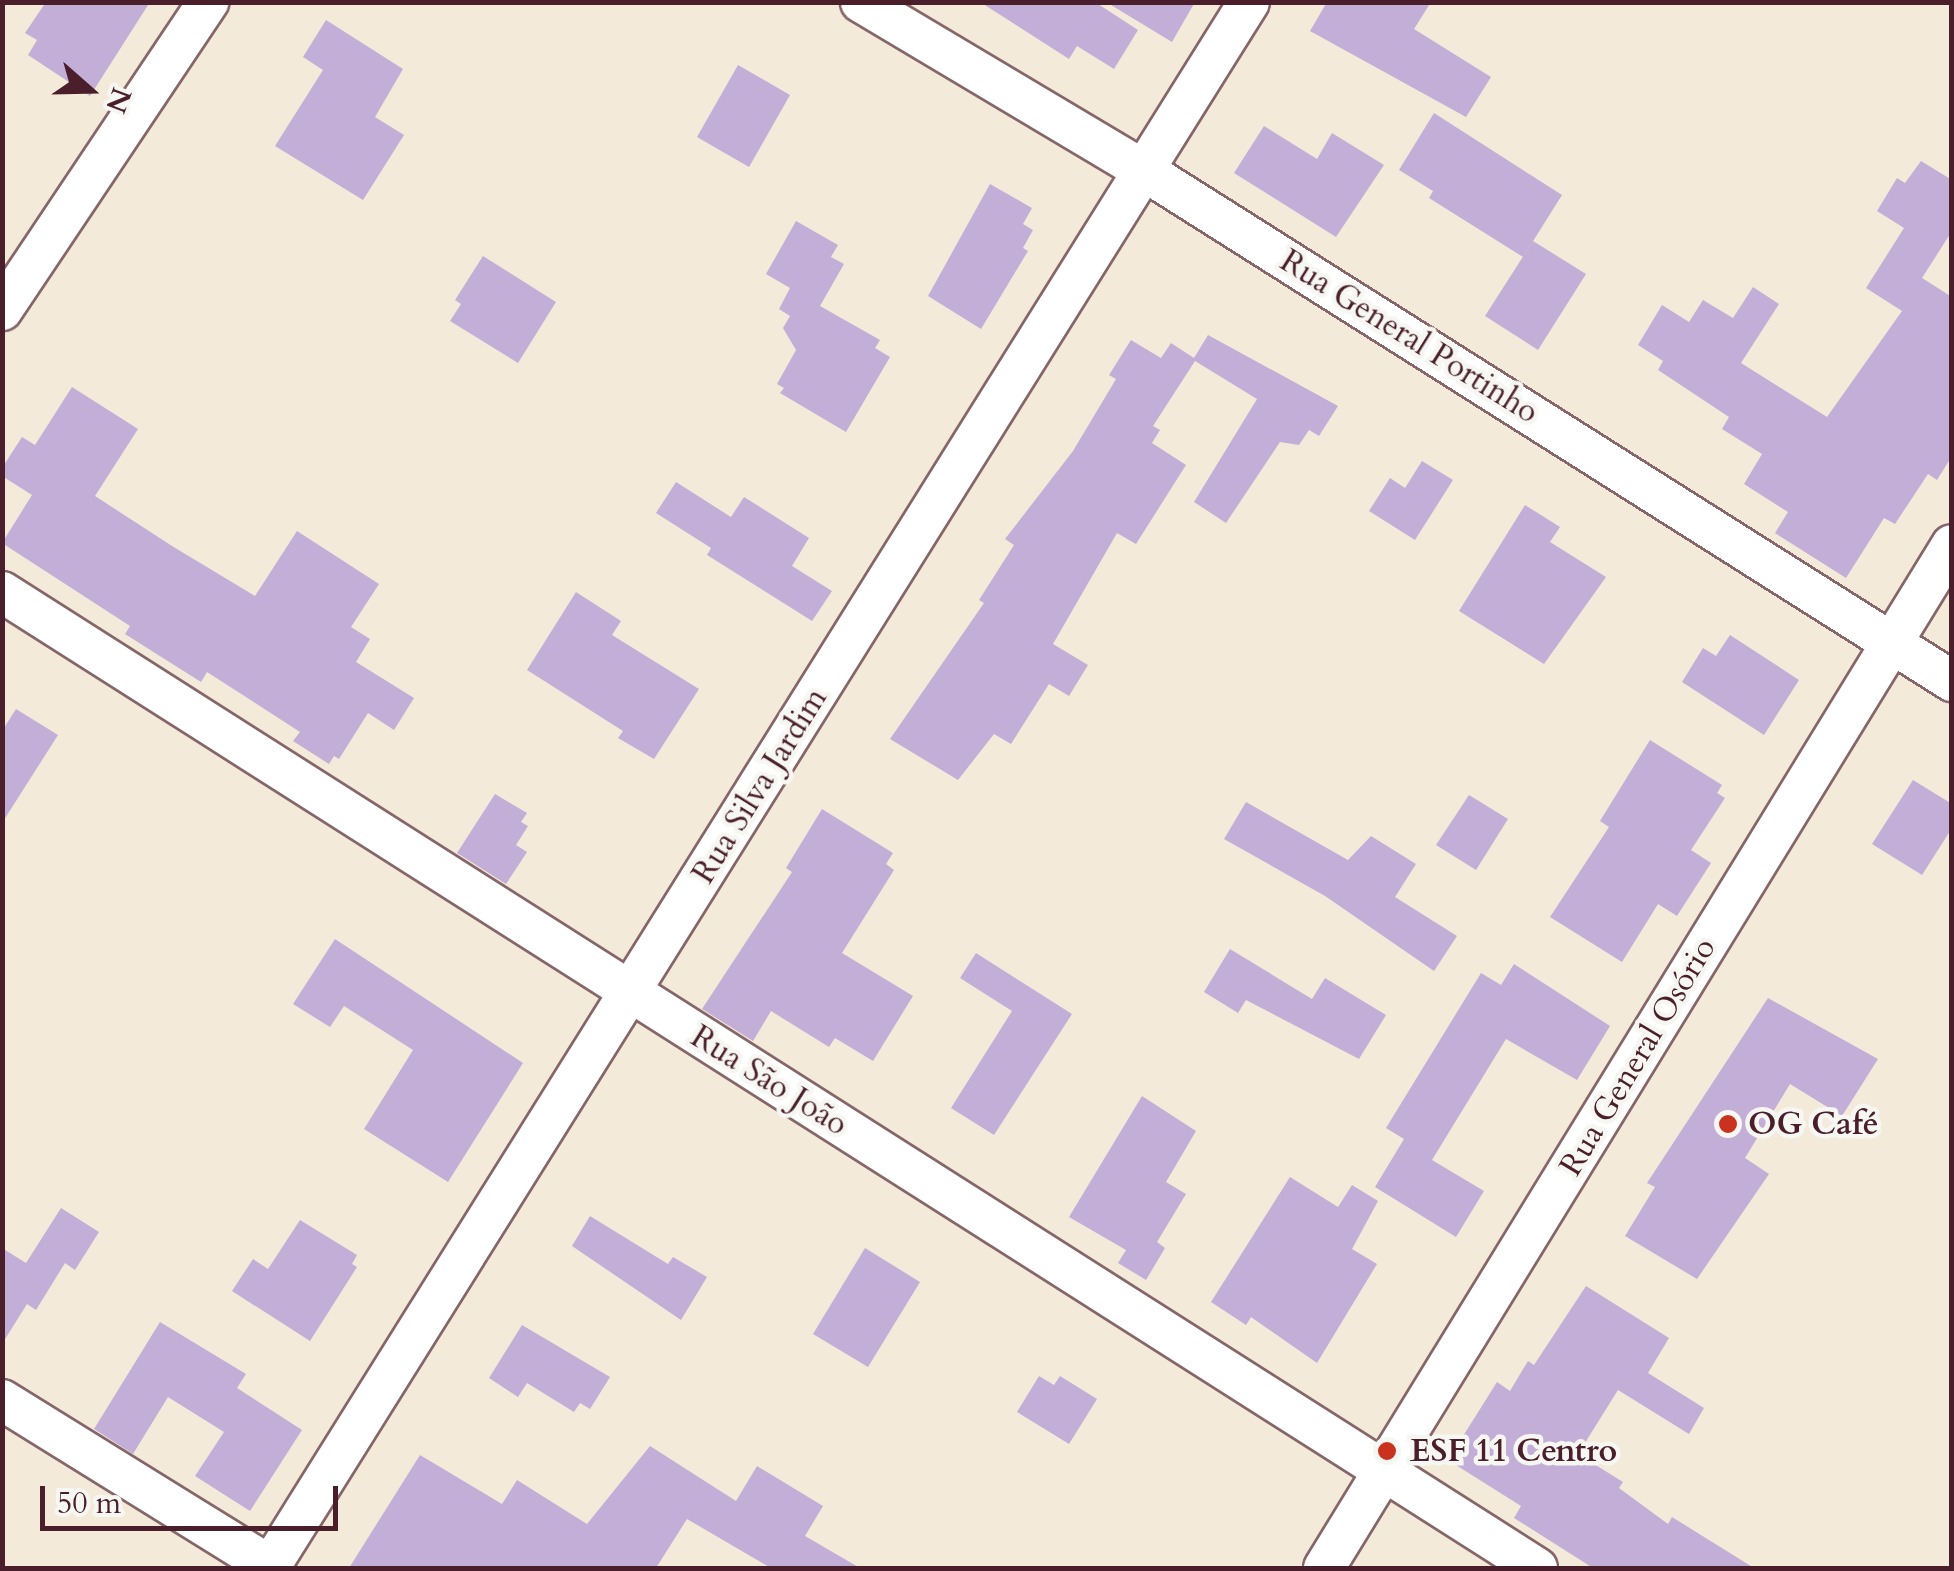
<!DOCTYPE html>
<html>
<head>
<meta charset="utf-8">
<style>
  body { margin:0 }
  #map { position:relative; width:1954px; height:1571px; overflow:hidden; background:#f4ead9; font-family:Cardo,serif }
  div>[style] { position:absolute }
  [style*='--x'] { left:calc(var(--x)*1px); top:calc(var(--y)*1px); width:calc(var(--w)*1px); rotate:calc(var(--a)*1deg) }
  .building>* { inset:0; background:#c3aed8 }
  .roads { filter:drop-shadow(2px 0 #866668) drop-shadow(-2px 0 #866668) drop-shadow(0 2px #866668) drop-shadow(0 -2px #866668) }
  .minor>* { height:40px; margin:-20px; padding:0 20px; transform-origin:20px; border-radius:20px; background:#fff }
  .dots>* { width:28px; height:28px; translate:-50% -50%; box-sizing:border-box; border:5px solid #f6f6f2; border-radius:50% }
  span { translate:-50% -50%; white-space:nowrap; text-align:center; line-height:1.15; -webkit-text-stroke:9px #f6f6f2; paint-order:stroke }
  .street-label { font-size:32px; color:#4a1f2b }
  .poi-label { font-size:32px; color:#4a1f2b; font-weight:700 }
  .left { translate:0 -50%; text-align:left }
  .frame { position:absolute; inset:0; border:5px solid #4a1f2b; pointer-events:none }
  .north { position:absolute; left:40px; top:40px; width:100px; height:100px; -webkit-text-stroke:8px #f6f6f2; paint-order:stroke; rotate:110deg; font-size:28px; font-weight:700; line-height:40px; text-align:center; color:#4a1f2b }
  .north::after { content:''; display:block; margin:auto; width:35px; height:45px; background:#4a1f2b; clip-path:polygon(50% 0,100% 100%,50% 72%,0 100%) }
  .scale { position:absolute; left:40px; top:1486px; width:298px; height:45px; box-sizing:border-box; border:5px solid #4a1f2b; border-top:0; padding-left:12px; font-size:30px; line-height:35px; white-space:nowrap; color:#4a1f2b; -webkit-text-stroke:8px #f6f6f2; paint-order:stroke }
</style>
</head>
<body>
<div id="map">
  <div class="building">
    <div style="clip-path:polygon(46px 2px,150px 2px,90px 96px,28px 55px,37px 40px,25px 33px)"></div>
    <div style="clip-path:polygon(980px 2px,1095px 2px,1138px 30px,1114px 69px,1077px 46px,1069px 59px)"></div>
    <div style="clip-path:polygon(1106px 2px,1195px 2px,1172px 42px)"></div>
    <div style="clip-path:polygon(1327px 2px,1431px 2px,1414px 29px,1491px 77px,1466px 117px,1310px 31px)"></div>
    <div style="clip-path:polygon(326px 20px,403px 69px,375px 117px,404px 135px,363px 200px,275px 146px,323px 70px,303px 57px)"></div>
    <div style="clip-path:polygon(738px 65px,790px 95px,749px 167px,697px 137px)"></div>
    <div style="clip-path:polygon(1434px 113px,1562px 195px,1523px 257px,1429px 198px,1433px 191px,1399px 170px)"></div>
    <div style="clip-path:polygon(1264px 126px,1317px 159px,1332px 133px,1384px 165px,1336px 237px,1234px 173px)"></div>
    <div style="clip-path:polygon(1921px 161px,1952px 180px,1952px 231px,1922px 278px,1952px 297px,1952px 456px,1937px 480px,1928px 474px,1895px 524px,1884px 518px,1846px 578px,1775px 533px,1788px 512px,1744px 484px,1762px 454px,1722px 429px,1729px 417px,1658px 370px,1663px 361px,1638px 345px,1662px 305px,1689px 322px,1703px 300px,1733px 318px,1753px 287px,1779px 304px,1741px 363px,1827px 417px,1902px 311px,1866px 288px,1904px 228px,1877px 211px,1897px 178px,1905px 183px)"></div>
    <div style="clip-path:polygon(990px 184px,1032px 208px,1023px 224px,1033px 230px,1023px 248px,1028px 251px,981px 329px,928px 296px)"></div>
    <div style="clip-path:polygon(796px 221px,838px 245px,831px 257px,844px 264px,820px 306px,880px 340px,875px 348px,890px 357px,846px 432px,780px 393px,784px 388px,777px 384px,796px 350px,783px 328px,790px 316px,779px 309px,790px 288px,766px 274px)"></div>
    <div style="clip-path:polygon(1533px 241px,1586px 274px,1538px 350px,1485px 316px)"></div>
    <div style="clip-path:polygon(483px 256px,556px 302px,518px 363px,450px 321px,461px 304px,455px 300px)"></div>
    <div style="clip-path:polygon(1208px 335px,1338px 406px,1319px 436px,1309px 430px,1299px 445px,1280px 442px,1226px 523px,1194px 502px,1257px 399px,1195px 361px,1153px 426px,1160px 430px,1152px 443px,1186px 465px,1136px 544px,1117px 533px,1053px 644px,1088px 665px,1069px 696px,1049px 684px,1011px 744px,994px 734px,958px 780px,890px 739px,984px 603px,979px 600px,1014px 545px,1005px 539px,1073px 451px,1116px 379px,1109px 375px,1131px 340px,1161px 358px,1171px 343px,1194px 358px)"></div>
    <div style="clip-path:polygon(72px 387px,138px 429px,95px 496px,172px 546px,255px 596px,297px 531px,379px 584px,351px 627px,370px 639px,356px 662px,414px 698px,394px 730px,368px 713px,339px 759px,334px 756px,329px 764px,293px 741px,300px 732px,207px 672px,201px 682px,125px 634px,130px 626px,2px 543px,32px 495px,2px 476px,2px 468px,22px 437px,35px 445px)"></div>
    <div style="clip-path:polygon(1422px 461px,1453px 480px,1415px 540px,1369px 511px,1390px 478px,1405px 488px)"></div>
    <div style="clip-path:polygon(676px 482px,731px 517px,744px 497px,809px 538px,792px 566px,832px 591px,812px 621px,707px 555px,711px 548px,656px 513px)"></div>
    <div style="clip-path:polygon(1525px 505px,1560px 527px,1550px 542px,1606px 577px,1544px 664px,1459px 611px)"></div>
    <div style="clip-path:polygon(576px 592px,621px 621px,612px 635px,699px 689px,654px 759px,618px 738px,623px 731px,527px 670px)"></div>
    <div style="clip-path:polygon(1730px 635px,1799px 680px,1764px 735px,1682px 682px,1703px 648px,1716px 656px)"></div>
    <div style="clip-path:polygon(16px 709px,58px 735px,2px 823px,2px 731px)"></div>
    <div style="clip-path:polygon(1650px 740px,1722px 785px,1717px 793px,1725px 798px,1691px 850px,1711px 863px,1677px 916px,1658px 904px,1622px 962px,1550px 917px,1609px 827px,1600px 821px)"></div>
    <div style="clip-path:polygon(1913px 780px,1952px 804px,1952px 828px,1922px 875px,1872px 844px)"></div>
    <div style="clip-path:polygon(495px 794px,527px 813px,521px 822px,528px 826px,516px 845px,527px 852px,506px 884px,457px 853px)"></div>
    <div style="clip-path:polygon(1469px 795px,1508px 819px,1476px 870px,1436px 845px)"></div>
    <div style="clip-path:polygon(1246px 802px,1348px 860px,1371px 836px,1416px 864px,1395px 897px,1457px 936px,1434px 971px,1325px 896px,1224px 839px)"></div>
    <div style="clip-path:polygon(822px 809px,893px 853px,886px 864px,894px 870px,842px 953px,913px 996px,873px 1061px,835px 1038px,829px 1047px,771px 1011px,753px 1041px,702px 1009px,792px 872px,786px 868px)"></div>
    <div style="clip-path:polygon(335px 939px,523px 1063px,448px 1182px,364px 1129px,413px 1050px,344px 1006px,330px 1027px,293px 1004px)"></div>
    <div style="clip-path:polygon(1230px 949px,1312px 999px,1325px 978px,1386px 1015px,1359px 1059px,1246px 1000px,1238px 1013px,1204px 992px)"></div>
    <div style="clip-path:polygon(976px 953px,1072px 1014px,994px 1135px,951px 1108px,1012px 1011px,960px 978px)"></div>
    <div style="clip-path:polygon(1514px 964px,1610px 1026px,1577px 1080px,1506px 1039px,1432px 1160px,1484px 1191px,1456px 1237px,1375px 1187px,1404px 1139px,1386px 1128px,1481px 973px,1501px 985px)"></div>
    <div style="clip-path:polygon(1768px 998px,1878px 1059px,1842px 1116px,1790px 1084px,1745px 1158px,1769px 1174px,1697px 1279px,1625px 1236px,1655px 1187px,1647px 1183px)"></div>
    <div style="clip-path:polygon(1142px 1096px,1196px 1131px,1166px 1182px,1186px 1194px,1157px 1242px,1165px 1248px,1146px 1280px,1118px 1263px,1126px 1250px,1069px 1217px)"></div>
    <div style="clip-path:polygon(1290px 1177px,1338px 1207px,1352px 1185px,1378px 1201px,1352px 1249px,1377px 1264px,1317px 1363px,1251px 1317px,1246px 1325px,1211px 1302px)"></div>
    <div style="clip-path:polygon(61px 1208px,99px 1232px,75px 1270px,65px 1263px,36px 1310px,27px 1304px,2px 1344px,2px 1248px,26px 1263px)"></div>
    <div style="clip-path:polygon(590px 1216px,668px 1264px,673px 1257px,707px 1277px,681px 1320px,572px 1246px)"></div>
    <div style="clip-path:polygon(300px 1220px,357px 1255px,352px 1264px,357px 1267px,310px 1341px,232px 1291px,253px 1259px,268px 1269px)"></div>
    <div style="clip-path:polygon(865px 1248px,920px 1282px,868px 1367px,813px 1334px)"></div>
    <div style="clip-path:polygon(1586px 1286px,1669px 1338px,1648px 1373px,1704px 1408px,1689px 1434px,1618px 1390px,1578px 1454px,1623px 1482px,1619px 1488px,1668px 1524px,1672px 1517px,1754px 1568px,1593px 1568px,1514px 1518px,1521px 1506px,1448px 1460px,1497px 1382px,1510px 1391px,1528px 1361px,1534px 1365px)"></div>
    <div style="clip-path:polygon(160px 1322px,246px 1374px,237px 1388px,302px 1430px,250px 1511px,195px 1476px,224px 1432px,168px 1397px,133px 1454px,94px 1429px)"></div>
    <div style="clip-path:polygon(522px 1325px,610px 1377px,590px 1409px,580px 1403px,574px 1412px,527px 1383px,518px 1397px,489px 1378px)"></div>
    <div style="clip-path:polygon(1039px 1376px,1054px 1385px,1060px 1376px,1097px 1399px,1069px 1444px,1017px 1412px)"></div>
    <div style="clip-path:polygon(650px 1446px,736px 1501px,757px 1466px,823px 1506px,805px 1536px,860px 1568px,771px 1568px,687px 1519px,656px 1568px,349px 1568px,420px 1455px,502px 1504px,517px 1480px,587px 1524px)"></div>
  </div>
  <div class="roads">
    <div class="minor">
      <div style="--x:861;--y:2;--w:334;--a:30.8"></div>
      <div style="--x:1148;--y:173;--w:951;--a:32.29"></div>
      <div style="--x:2;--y:310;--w:371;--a:-56.2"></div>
      <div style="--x:2;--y:592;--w:1819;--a:32.45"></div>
      <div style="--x:2;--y:1400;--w:319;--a:31.8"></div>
      <div style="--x:269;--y:1568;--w:1847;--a:-57.96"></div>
      <div style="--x:1324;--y:1568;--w:1200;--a:-58.46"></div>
    </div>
  </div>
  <div class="dots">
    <div style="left:1728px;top:1124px;background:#c8321e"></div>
    <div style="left:1387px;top:1451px;background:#c8321e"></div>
  </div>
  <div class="street-label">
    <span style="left:1409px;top:337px;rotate:32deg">Rua General Portinho</span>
    <span style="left:760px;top:786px;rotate:-58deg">Rua Silva Jardim</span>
    <span style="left:1638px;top:1057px;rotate:-59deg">Rua General Osório</span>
    <span style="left:769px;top:1081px;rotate:32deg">Rua São João</span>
  </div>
  <div class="poi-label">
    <span class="left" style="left:1748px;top:1124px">OG Café</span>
    <span class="left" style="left:1410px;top:1451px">ESF 11 Centro</span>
  </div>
  <div class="frame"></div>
  <div class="north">N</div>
  <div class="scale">50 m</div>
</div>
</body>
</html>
